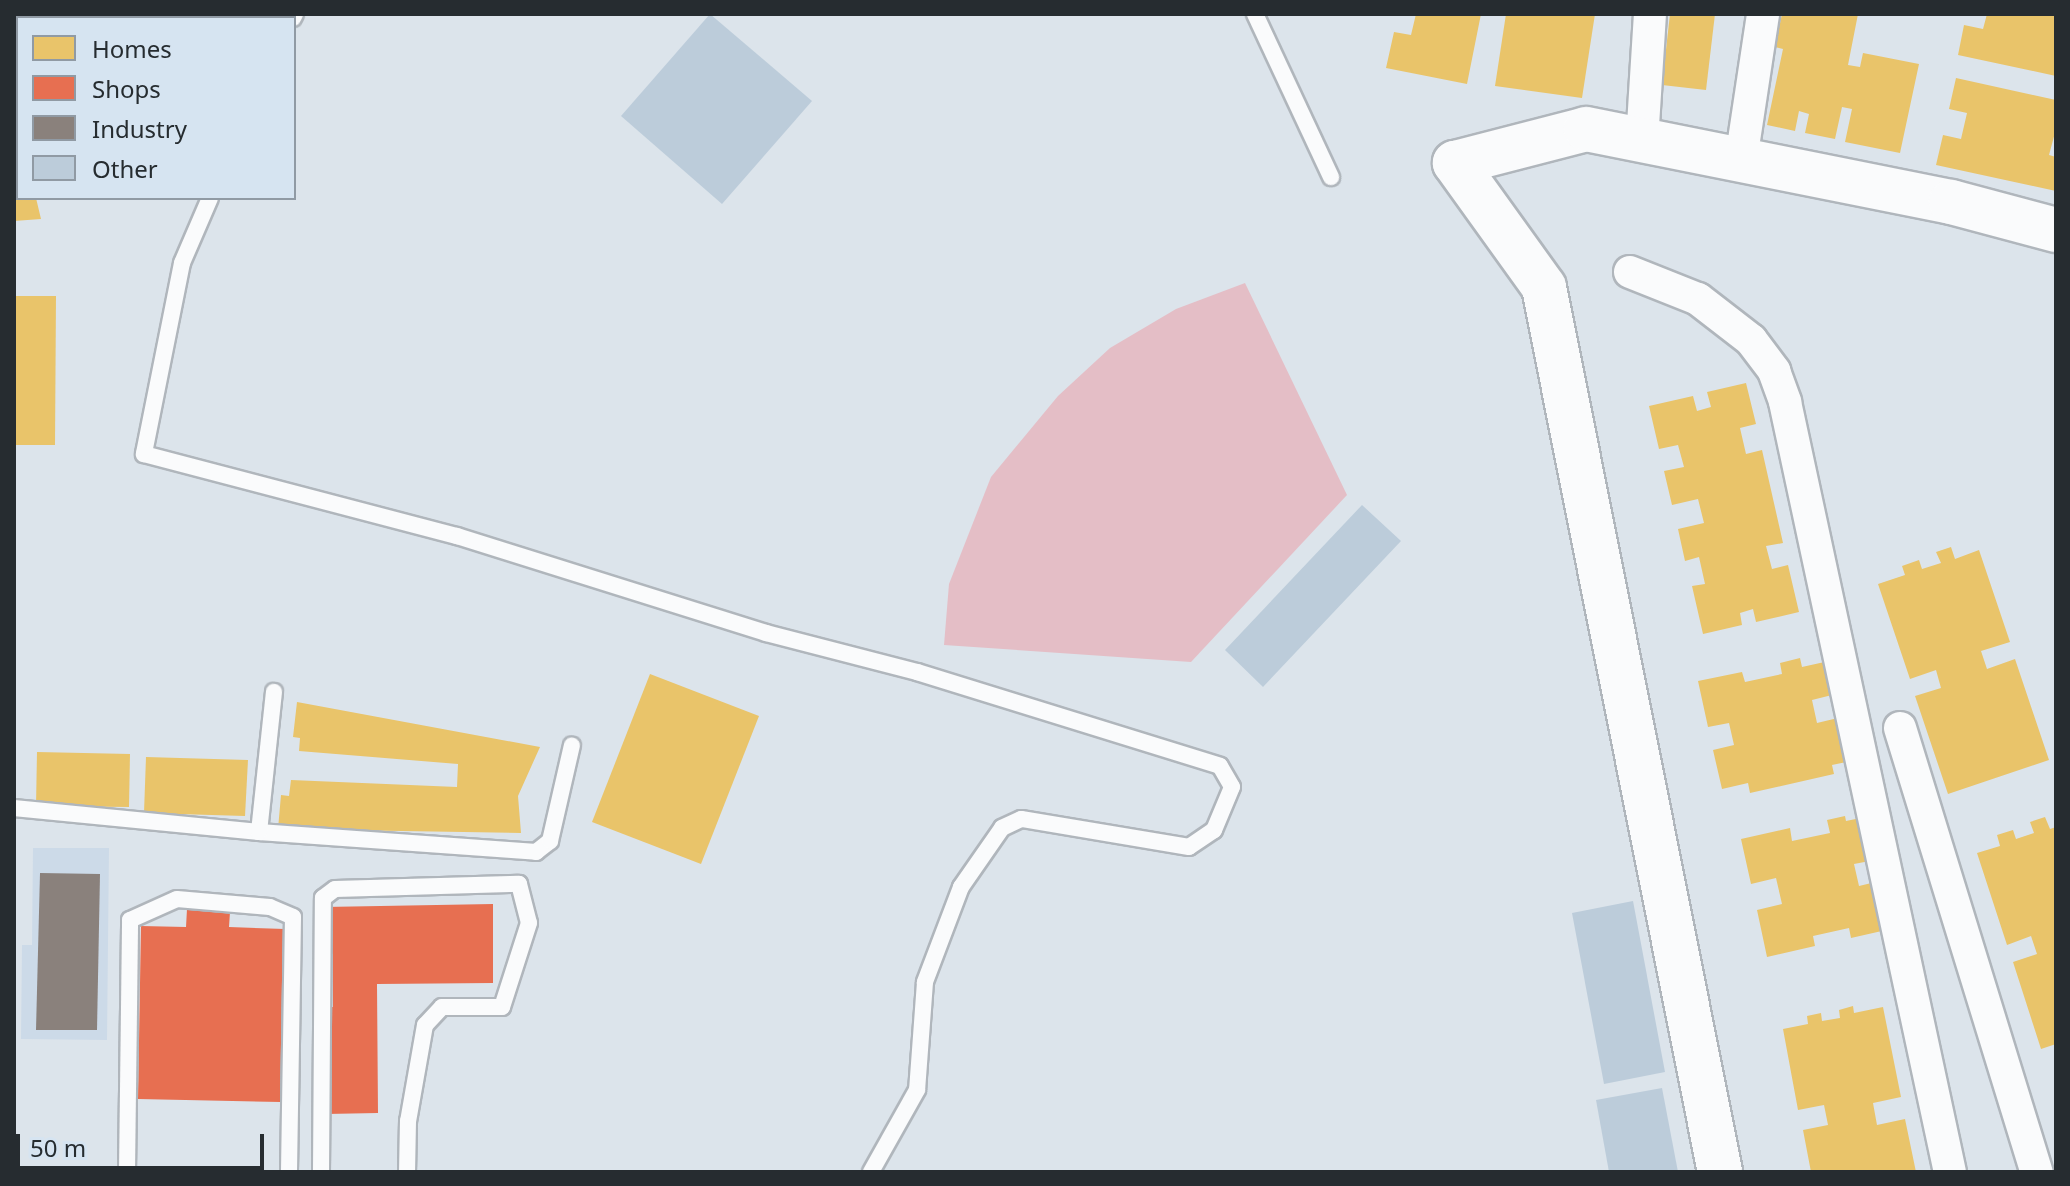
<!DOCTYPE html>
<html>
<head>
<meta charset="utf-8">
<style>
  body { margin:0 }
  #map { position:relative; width:2070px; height:1186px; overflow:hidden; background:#dce4eb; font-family:"Noto Sans",sans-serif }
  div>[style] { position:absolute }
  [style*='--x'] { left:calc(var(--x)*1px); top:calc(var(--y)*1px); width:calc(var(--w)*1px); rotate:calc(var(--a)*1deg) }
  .built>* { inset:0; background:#ccdae8 }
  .green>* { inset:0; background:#e4bec6 }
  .homes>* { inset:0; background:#e9c46a }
  .shops>* { inset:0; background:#e76f51 }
  .industry>* { inset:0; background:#8a817c }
  .building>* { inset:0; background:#bcccda }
  .roads { filter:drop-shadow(2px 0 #b0b6bc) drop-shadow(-2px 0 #b0b6bc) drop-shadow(0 2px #b0b6bc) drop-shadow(0 -2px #b0b6bc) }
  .lane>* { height:16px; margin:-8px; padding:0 8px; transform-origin:8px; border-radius:8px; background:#fafbfc }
  .street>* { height:32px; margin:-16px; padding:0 16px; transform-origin:16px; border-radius:16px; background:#fafbfc }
  .secondary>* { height:44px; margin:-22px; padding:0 22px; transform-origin:22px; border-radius:22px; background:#fafbfc }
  span { translate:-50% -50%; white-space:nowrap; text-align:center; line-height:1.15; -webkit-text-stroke:8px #d6e4f1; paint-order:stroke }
  .frame { position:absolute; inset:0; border:16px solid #262c30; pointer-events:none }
  .legend { position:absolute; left:16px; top:16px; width:280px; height:184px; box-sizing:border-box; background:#d6e4f1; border:2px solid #909aa4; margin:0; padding:10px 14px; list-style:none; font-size:24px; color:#262c30 }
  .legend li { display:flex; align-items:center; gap:16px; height:40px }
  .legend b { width:40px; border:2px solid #909aa4 }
  .scale { position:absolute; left:16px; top:1134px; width:248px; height:36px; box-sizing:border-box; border:4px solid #262c30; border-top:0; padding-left:10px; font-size:24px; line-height:28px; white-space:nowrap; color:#262c30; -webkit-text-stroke:6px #d6e4f1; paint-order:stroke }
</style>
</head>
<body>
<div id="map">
  <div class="built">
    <div style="clip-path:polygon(33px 848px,109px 848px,107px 1040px,21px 1039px,22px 945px,32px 945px)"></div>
  </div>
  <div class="green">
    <div style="clip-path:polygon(1245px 283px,1347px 495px,1191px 662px,944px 645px,949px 584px,991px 477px,1058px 396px,1110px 348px,1176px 309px)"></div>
  </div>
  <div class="homes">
    <div style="clip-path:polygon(74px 14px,94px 14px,95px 18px,63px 18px)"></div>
    <div style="clip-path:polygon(111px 14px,211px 14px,212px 18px,112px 18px)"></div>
    <div style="clip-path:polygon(1416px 14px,1481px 14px,1467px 84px,1386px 68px,1394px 32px,1411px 35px)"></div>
    <div style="clip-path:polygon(1506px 14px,1595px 14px,1582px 98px,1495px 86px)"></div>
    <div style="clip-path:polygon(1670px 14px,1715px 14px,1706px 90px,1662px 85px)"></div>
    <div style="clip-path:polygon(1782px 14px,1858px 14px,1848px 65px,1860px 67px,1863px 53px,1919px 64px,1900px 153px,1845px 142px,1852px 109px,1842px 107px,1835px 139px,1805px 133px,1809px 114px,1799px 111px,1795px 131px,1767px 125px,1783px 49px,1775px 47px)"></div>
    <div style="clip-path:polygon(1987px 14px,2056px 14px,2056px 76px,1958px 55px,1964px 25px,1983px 29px)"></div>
    <div style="clip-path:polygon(1956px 78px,2056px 100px,2056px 129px,2049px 155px,2056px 157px,2056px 191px,1936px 165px,1943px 135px,1961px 139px,1967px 113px,1949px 109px)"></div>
    <div style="clip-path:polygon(15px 106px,18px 198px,36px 198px,41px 219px,14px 221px)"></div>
    <div style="clip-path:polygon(14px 296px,56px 296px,55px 445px,14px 445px)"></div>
    <div style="clip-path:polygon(1746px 383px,1756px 424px,1740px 428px,1746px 454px,1762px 450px,1783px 543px,1766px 546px,1772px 569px,1788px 565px,1799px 612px,1756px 622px,1753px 609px,1740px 613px,1742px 625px,1703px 634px,1692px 586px,1705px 584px,1699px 557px,1685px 561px,1678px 529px,1704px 523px,1698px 499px,1672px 505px,1664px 471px,1684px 467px,1678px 445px,1659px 449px,1649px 406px,1693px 396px,1697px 411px,1711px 407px,1707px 392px)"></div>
    <div style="clip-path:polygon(1951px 547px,1955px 559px,1979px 550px,2010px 642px,1981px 651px,1987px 669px,2015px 659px,2049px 760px,1948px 794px,1915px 696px,1941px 688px,1936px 670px,1910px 679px,1878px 584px,1905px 575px,1902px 566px,1919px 560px,1922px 569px,1941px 563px,1936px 552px)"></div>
    <div style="clip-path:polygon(1800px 658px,1802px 667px,1829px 661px,1836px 694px,1812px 700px,1817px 723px,1842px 717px,1851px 761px,1832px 765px,1834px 774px,1750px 793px,1748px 783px,1722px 789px,1713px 750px,1734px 745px,1729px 723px,1708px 727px,1698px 681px,1742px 672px,1745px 682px,1782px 674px,1780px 663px)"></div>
    <div style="clip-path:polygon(650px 674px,759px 716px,701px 864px,592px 822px)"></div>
    <div style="clip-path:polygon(297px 702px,540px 747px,518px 796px,521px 833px,278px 829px,281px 795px,289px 796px,291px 780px,457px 787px,458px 764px,299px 751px,300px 738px,293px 737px)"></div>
    <div style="clip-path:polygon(37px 752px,130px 754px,129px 807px,36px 806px)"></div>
    <div style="clip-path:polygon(146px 757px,248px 760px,245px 816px,144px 813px)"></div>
    <div style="clip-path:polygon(1845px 816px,1846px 821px,1870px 816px,1880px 859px,1854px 864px,1859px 886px,1884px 880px,1895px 928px,1851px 938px,1849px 928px,1813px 936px,1815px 946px,1767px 957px,1757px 910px,1782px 904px,1776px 878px,1751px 884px,1741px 839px,1790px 828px,1792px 841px,1830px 833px,1827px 820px)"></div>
    <div style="clip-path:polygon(2045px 817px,2050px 829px,2056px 827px,2056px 1044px,2041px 1049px,2013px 962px,2037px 954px,2031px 936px,2007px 945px,1977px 853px,2000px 846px,1997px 835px,2013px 830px,2016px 839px,2034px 833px,2030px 822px)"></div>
    <div style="clip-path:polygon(1853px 1006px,1854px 1013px,1883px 1007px,1901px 1097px,1873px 1103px,1877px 1125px,1905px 1119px,1916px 1172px,1811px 1172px,1803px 1130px,1828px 1125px,1824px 1105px,1798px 1110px,1783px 1029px,1808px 1024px,1807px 1016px,1821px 1013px,1822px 1021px,1840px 1018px,1839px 1010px)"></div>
  </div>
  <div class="shops">
    <div style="clip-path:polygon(493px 904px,493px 983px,377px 984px,378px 1113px,326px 1114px,325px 1007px,333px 1007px,333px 954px,325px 954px,324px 907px)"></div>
    <div style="clip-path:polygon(187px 909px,230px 912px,229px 927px,285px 929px,281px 1102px,138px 1099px,141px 926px,186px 927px)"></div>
  </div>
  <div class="industry">
    <div style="clip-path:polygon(40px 873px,100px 874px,97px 1030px,36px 1030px)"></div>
  </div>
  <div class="building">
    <div style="clip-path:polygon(710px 14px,812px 101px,722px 204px,621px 116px)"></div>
    <div style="clip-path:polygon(1362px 505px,1401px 541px,1263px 687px,1225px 650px)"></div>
    <div style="clip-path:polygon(1633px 901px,1665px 1072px,1604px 1084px,1572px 913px)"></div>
    <div style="clip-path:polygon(1662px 1088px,1678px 1172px,1609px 1172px,1596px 1100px)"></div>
  </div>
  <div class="roads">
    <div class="lane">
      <div style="--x:1255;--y:14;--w:180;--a:65"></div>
      <div style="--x:293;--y:18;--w:4;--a:-63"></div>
      <div style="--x:210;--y:198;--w:71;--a:113.3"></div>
      <div style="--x:182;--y:263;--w:195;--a:101.3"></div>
      <div style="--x:144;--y:454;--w:324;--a:14.7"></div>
      <div style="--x:457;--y:536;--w:324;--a:17.4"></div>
      <div style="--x:766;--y:633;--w:156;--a:14.5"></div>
      <div style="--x:917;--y:672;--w:317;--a:17.2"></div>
      <div style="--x:1220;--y:766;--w:24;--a:60"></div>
      <div style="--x:1232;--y:787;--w:47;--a:112.7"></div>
      <div style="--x:1214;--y:830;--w:30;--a:146"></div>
      <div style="--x:1189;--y:847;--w:170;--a:-170.5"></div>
      <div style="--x:1021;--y:819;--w:21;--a:155"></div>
      <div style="--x:1002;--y:828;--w:72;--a:124.8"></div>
      <div style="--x:961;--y:887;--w:102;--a:110.8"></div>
      <div style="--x:925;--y:982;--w:108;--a:94.2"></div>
      <div style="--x:917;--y:1090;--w:94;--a:119.3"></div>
      <div style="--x:14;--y:808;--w:246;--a:5.6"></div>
      <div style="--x:259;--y:832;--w:278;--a:4.1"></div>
      <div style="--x:536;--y:852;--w:18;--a:-38"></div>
      <div style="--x:550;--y:841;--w:98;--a:-77.1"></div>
      <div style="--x:259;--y:832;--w:141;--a:-83.9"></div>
      <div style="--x:127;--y:1172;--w:252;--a:-89.3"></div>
      <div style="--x:130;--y:920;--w:51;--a:-24.1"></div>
      <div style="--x:177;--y:899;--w:93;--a:4.9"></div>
      <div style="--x:270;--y:907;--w:25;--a:23"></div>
      <div style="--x:293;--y:917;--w:255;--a:90.9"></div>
      <div style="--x:321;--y:1172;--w:274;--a:-89.6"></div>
      <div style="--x:323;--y:898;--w:15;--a:-37"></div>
      <div style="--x:335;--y:889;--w:184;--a:-1.6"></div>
      <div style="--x:519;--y:884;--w:40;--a:75.6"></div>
      <div style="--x:529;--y:923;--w:88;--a:107.8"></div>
      <div style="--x:502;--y:1007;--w:60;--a:180"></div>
      <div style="--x:442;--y:1007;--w:25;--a:133"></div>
      <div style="--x:425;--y:1025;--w:97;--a:100"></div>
      <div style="--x:408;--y:1121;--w:51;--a:91.1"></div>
    </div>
    <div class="street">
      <div style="--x:1642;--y:141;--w:127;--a:-86.4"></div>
      <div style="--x:1741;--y:160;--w:148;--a:-81.4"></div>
      <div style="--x:1630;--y:272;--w:73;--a:21.7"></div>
      <div style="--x:1698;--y:299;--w:67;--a:37.7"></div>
      <div style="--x:1751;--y:340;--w:39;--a:53"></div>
      <div style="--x:1774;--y:371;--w:33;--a:70"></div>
      <div style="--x:1785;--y:402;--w:787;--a:77.91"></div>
      <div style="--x:1900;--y:728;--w:465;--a:72.9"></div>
    </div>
    <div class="secondary">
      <div style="--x:1720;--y:1172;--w:902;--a:-101.25"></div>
      <div style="--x:1544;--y:287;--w:153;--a:-125.7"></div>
      <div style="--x:1455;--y:163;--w:135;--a:-14.5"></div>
      <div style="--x:1586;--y:129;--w:372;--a:11.3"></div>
      <div style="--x:1951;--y:202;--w:109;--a:14.9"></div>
    </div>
  </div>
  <div class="frame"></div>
  <ul class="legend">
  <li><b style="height:22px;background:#e9c46a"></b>Homes</li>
  <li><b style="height:22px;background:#e76f51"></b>Shops</li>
  <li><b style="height:22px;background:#8a817c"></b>Industry</li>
  <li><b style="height:22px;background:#bcccda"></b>Other</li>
  </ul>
  <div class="scale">50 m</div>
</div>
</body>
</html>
